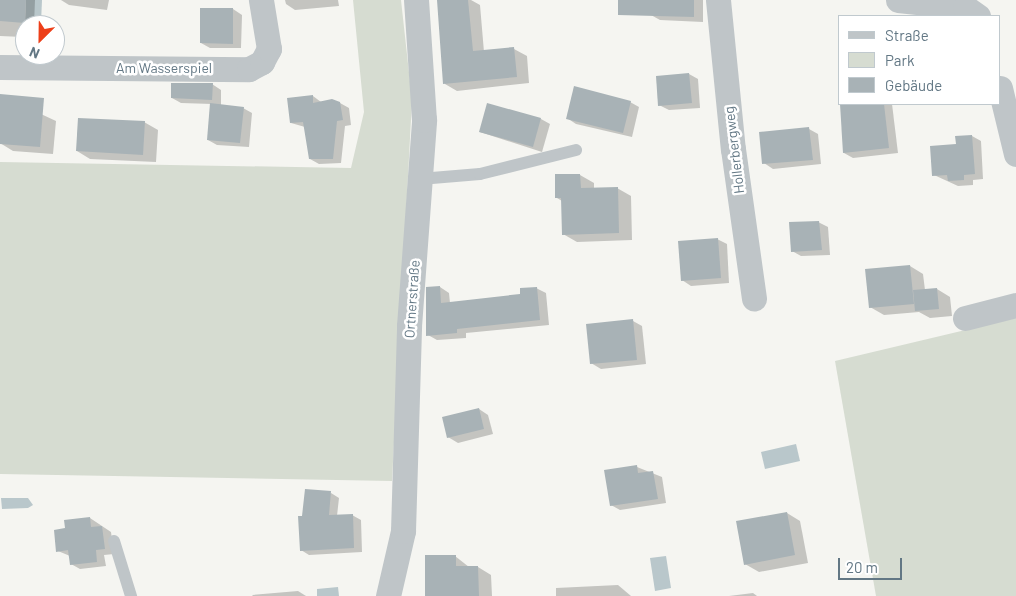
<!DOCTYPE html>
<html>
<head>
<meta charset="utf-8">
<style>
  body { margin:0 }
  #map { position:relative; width:1016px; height:596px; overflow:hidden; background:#f5f5f1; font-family:Barlow,sans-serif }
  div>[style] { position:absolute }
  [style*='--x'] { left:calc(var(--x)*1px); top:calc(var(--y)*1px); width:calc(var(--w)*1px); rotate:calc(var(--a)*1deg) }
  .green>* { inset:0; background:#d6dcd1 }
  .water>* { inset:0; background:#b9c7cb }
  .shadow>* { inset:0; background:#0003 }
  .building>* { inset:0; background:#a8b2b6 }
  .lane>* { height:12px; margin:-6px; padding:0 6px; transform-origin:6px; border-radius:6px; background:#bfc5c8 }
  .street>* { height:25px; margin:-12.5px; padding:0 12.5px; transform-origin:12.5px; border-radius:12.5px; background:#bfc5c8 }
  span { translate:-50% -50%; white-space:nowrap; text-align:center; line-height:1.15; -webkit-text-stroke:5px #fff; paint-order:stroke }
  .street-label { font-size:14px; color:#627784 }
  .legend { position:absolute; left:838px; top:15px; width:162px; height:90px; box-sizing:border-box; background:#fff; border:1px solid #c0c9ce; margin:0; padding:6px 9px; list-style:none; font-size:15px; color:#627784 }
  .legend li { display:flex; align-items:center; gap:10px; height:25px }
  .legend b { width:25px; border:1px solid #c0c9ce }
  .north { position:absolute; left:15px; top:15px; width:50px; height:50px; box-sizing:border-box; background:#fff; border:1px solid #c0c9ce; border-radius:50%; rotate:203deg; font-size:14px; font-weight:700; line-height:20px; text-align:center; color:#627784 }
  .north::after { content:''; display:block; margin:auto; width:18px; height:22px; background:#ed3f19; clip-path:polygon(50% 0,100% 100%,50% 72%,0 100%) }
  .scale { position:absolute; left:838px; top:558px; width:64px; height:22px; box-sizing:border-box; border:2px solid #627784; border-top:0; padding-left:6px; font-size:15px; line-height:18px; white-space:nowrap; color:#627784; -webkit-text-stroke:4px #fff; paint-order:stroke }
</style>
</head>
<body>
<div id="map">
  <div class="green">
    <div style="clip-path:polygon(353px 0,401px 0,412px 100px,392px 481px,0 474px,0 162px,351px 168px,364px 112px)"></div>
    <div style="clip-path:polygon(1016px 318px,1016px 596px,876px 596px,835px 361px)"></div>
  </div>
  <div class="water">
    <div style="clip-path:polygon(26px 0,42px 0,41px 23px,25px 23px)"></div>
    <div style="clip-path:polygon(796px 444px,800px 461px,765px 469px,761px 452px)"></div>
    <div style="clip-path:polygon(1px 498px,28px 498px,33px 505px,28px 508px,2px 509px)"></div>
    <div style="clip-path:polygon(666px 556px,671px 588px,655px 591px,650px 558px)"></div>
    <div style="clip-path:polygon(338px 587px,339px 596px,317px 596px,317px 589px)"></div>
  </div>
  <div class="shadow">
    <div style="clip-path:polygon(0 0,35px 0,34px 25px,25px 25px,23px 37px,0 36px)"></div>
    <div style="clip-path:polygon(61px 0,109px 0,107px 10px,69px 5px)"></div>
    <div style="clip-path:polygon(285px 0,338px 0,339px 6px,295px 10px,286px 4px)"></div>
    <div style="clip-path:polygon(447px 0,471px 0,480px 5px,484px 52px,514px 49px,527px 56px,529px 83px,457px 91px,445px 84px)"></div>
    <div style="clip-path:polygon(651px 0,703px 0,703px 22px,660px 20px,651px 15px)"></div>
    <div style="clip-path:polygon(233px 9px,242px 15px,241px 48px,210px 48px,201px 43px)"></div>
    <div style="clip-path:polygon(689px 74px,698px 79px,700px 108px,669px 110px,659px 105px)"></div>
    <div style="clip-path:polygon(212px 84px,221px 90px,221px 106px,243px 108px,252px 113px,249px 147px,217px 145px,208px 140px,212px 104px,181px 103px,172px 98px)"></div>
    <div style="clip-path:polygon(0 95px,56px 121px,53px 154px,13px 151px,0 143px)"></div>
    <div style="clip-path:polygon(313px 96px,321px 102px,340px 103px,349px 108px,351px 125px,345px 126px,341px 163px,319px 164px,310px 159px,305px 127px,291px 123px)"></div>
    <div style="clip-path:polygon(630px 102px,639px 107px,632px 137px,576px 124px,567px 118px)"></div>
    <div style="clip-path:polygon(841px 104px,892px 104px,898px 153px,853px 158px,844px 153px)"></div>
    <div style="clip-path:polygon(541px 119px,550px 124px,542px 152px,480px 132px)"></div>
    <div style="clip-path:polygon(144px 122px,158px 130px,156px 162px,90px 159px,77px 151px)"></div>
    <div style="clip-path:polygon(809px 129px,818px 134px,821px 164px,773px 169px,764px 163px)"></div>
    <div style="clip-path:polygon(972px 136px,981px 141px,983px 179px,973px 180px,973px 185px,958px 186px,934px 175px,957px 146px)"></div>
    <div style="clip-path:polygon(580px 175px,594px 183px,594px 189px,617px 188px,631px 196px,632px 240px,577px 242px,563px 234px,562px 201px,557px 198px,556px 176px)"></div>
    <div style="clip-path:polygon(818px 222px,828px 227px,830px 255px,801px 256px,792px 251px)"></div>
    <div style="clip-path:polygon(717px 239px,727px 244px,729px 283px,691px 286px,682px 280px)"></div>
    <div style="clip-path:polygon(910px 266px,923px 274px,925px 290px,937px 289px,950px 297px,952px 316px,930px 318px,919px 312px,884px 315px,870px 307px)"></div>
    <div style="clip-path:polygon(440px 287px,449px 293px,450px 303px,521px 296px,536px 288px,546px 293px,549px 325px,466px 333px,466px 338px,437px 340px,428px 335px)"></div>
    <div style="clip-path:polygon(633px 321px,642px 326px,646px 364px,601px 369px,591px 363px)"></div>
    <div style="clip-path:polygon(479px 409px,488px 415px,493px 434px,458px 443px,448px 437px)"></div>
    <div style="clip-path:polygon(637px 467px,662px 477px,666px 503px,620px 510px,611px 505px)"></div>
    <div style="clip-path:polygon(331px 493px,339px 498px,337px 516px,352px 515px,361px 520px,362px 552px,309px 555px,301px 550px,303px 517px)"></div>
    <div style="clip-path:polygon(787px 513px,800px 521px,808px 563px,759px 572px,745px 564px)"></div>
    <div style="clip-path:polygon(90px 518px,111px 532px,114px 554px,104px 555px,106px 566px,80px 569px,71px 564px,70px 556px,58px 551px,66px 529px)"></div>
    <div style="clip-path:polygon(455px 556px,469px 567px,478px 567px,491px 575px,492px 596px,427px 596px)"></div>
    <div style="clip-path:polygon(618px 585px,631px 596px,556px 596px,556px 588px)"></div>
    <div style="clip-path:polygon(298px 591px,306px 596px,253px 596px,252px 595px)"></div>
    <div style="clip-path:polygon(753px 593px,757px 596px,729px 596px)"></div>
  </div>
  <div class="building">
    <div style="clip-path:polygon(0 0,26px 0,25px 23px,0 21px)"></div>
    <div style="clip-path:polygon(437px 0,468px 0,473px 51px,514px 47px,517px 77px,443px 84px)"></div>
    <div style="clip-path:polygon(618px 0,694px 0,694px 17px,618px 15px)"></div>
    <div style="clip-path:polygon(200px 8px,233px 8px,233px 44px,200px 43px)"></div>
    <div style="clip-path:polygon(689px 73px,692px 103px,658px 106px,656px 76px)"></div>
    <div style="clip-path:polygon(171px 83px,213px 83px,212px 100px,171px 98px)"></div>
    <div style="clip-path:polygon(574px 86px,631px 101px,623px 133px,566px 119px)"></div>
    <div style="clip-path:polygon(0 94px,44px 98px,40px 147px,0 144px)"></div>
    <div style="clip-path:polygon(313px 95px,313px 103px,332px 99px,340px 102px,343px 120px,337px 121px,333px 159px,309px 159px,303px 122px,290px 123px,287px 98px)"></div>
    <div style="clip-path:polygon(210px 103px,244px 107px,240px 143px,207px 140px)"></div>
    <div style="clip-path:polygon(487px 103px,541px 118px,533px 147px,479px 132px)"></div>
    <div style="clip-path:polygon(840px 104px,884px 104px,889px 148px,843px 153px)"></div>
    <div style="clip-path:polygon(78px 118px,145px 121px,143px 155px,76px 151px)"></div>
    <div style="clip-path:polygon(809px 127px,813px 160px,762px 164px,759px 132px)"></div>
    <div style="clip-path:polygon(972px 135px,975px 174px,964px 175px,964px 180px,948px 181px,947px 175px,932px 176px,930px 146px,956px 144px,955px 136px)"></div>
    <div style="clip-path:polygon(555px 174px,580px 174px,581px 188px,618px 187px,619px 233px,562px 235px,561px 198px,555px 198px)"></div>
    <div style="clip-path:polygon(819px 221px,822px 250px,791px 252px,789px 222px)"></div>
    <div style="clip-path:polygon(718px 238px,721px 278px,681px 281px,678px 241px)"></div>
    <div style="clip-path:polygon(910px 265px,914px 304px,869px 308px,865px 269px)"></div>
    <div style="clip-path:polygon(440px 286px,441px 303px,520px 294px,520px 288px,537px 287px,540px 320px,457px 329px,457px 333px,426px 336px,426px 287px)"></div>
    <div style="clip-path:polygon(937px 288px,939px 309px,915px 311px,913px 290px)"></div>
    <div style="clip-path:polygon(633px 319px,637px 360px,590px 364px,586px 324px)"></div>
    <div style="clip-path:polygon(479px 408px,484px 429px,447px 438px,442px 417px)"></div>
    <div style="clip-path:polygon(637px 465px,638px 473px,653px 471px,658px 499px,610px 506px,604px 470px)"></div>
    <div style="clip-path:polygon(305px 489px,331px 491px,329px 515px,353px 514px,354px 548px,300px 551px,298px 516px,302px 516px)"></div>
    <div style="clip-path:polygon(787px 512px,795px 555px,744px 565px,736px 521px)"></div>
    <div style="clip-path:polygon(90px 517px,91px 527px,102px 526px,105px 549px,96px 550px,97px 562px,70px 565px,68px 550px,56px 552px,54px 530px,65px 528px,64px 520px)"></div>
    <div style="clip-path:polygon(425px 555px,456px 555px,456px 566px,478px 566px,479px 596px,425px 596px)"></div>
  </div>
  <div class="lane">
    <div style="--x:420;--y:179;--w:60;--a:-4.8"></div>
    <div style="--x:480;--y:174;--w:99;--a:-14"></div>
    <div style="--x:114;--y:541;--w:58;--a:72.8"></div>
  </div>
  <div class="street">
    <div style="--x:718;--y:0;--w:150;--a:84.3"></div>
    <div style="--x:733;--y:149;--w:151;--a:82"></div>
    <div style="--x:898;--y:0;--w:67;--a:6"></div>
    <div style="--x:965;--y:7;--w:16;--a:35"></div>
    <div style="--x:0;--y:67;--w:249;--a:0.5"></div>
    <div style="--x:249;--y:69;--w:15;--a:-28"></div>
    <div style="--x:262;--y:62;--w:15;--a:-62"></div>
    <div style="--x:269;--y:49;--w:50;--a:-99.3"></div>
    <div style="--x:1000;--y:88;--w:68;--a:76.4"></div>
    <div style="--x:965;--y:318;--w:53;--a:-14.3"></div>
    <div style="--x:388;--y:596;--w:67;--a:-77"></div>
    <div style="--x:403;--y:531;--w:205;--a:-88.3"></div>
    <div style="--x:409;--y:326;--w:207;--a:-85.8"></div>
    <div style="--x:424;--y:120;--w:120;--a:-93.8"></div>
  </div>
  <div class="street-label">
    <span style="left:164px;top:68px">Am Wasserspiel</span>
    <span style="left:734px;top:150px;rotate:-97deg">Hollerbergweg</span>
    <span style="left:412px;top:299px;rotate:-86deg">Ortnerstraße</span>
  </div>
  <ul class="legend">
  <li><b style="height:6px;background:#bfc5c8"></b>Straße</li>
  <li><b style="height:14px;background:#d6dcd1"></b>Park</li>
  <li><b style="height:14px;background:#a8b2b6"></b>Gebäude</li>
  </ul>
  <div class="north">N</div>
  <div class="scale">20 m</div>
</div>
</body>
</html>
